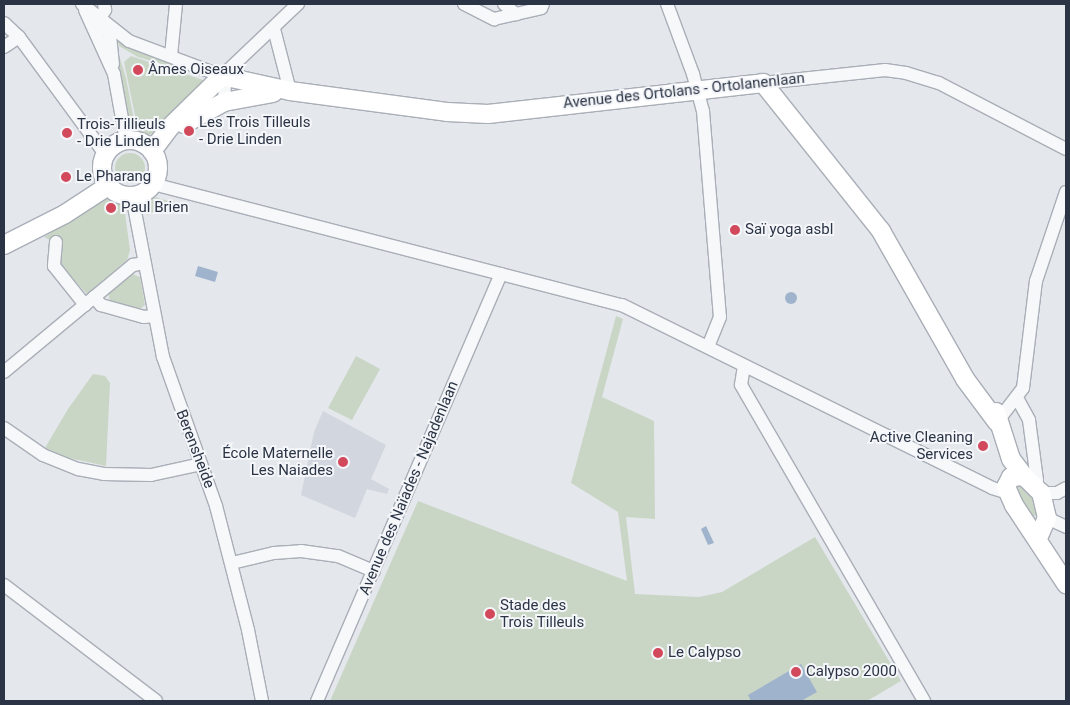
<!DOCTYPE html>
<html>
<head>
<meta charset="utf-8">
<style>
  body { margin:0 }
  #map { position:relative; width:1070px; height:705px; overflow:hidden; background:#e4e7ec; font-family:Roboto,sans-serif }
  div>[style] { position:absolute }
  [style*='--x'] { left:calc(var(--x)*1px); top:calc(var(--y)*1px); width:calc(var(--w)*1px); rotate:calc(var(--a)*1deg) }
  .built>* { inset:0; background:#d2d6de }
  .green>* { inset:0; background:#c9d6c5 }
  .round { border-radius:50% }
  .water>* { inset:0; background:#9fb4cc }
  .roads { filter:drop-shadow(1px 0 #a9aeb7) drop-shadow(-1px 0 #a9aeb7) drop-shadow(0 1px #a9aeb7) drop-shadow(0 -1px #a9aeb7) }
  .street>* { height:12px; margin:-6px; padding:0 6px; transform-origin:6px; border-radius:6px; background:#f7f8fa }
  .secondary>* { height:18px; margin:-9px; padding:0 9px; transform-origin:9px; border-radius:9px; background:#fff }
  .secondary>.ring { margin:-9px; padding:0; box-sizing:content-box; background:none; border:18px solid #fff; border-radius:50% }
  .dots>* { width:14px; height:14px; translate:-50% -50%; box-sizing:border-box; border:2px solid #f4f6f9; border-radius:50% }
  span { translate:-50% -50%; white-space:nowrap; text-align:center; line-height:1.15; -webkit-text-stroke:4px #f4f6f9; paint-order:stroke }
  .poi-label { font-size:15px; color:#2b3445 }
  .left { translate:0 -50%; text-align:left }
  .right { translate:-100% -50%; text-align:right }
  .street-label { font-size:15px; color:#2b3445 }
  .frame { position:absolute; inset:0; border:5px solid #2b3445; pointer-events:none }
</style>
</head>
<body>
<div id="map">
  <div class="built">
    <div style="clip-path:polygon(323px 411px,386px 445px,371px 479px,389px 489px,387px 494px,367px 489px,355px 518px,301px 495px,314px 432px)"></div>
  </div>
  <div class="green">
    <div style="clip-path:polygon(117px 39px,142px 53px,205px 73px,210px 78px,138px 57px,119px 46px)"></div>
    <div style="clip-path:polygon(115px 42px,126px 78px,134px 120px,127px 120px,115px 60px)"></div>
    <div style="clip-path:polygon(131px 56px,206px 81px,206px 82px,158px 128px,136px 120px,124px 62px)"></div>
    <div style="clip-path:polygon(137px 122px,144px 124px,156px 130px,150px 135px,138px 131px)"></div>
    <div class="round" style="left:115px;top:153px;width:30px;height:30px"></div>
    <div style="clip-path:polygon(155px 197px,171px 202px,169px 205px,147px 215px,145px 204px)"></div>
    <div style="clip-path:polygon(107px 198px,124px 206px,130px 250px,127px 260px,87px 294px,61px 265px,62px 240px,52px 241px,44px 237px)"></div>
    <div style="clip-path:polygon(132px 274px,140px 277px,145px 305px,137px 311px,110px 301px,109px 298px,109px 292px)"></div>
    <div style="clip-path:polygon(616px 316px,623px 319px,602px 397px,654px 421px,655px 519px,626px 517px,635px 594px,699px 597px,722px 592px,815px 537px,901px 681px,867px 701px,330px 701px,418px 501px,627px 581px,618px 512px,571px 483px)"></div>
    <div style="clip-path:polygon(356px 356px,380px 369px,352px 420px,328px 408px)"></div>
    <div style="clip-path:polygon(93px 374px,105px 376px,110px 383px,106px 466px,69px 458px,45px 448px,68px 409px)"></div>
    <div style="clip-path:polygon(1017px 481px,1032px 490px,1039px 514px,1037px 516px,1027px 516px,1014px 483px)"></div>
  </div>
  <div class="water">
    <div style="clip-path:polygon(198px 266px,218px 272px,215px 282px,195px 276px)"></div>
    <div class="round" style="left:785px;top:292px;width:12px;height:12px"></div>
    <div style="clip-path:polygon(706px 526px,714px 543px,708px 545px,701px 529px)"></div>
    <div style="clip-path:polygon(801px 664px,817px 692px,801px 701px,751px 701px,748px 695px)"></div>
  </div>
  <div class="roads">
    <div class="street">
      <div style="--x:82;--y:4;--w:60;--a:38.2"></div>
      <div style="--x:129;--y:41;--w:99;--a:20.6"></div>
      <div style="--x:464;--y:4;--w:34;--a:27"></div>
      <div style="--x:494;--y:19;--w:23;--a:-13"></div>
      <div style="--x:504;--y:4;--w:16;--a:40"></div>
      <div style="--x:516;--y:14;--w:26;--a:-13"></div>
      <div style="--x:541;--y:8;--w:4;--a:-63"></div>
      <div style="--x:667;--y:4;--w:75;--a:69.6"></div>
      <div style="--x:693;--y:74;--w:38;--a:75"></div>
      <div style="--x:703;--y:111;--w:207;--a:85.3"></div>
      <div style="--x:720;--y:317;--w:32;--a:112"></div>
      <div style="--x:85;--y:10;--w:70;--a:65.6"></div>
      <div style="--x:114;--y:74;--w:68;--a:79.8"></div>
      <div style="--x:4;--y:23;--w:21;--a:43"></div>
      <div style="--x:19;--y:37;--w:145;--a:53.7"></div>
      <div style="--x:96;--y:24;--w:17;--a:-57"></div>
      <div style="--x:105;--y:10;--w:6;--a:-99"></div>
      <div style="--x:103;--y:24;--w:14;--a:60"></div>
      <div style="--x:110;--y:36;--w:28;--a:84"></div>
      <div style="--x:274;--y:29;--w:64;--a:75.5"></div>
      <div style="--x:4;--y:47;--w:18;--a:-34"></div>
      <div style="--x:171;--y:56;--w:52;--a:-84.5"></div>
      <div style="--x:222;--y:76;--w:105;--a:-43.5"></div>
      <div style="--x:222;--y:76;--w:8;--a:67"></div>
      <div style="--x:225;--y:83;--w:19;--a:93"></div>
      <div style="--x:763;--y:83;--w:123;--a:-6.1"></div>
      <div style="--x:885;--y:70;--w:21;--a:8"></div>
      <div style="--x:906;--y:73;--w:34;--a:17"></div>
      <div style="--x:939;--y:83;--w:143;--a:27.5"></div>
      <div style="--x:153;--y:184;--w:484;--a:14.5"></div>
      <div style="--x:622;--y:305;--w:413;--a:26.3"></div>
      <div style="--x:992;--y:488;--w:17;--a:17"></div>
      <div style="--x:132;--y:196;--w:164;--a:79.1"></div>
      <div style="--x:163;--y:357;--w:158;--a:70.4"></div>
      <div style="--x:216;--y:506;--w:128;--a:75.5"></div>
      <div style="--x:248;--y:630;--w:72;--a:78.8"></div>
      <div style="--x:56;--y:242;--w:24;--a:95"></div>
      <div style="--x:54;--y:266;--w:50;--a:51.5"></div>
      <div style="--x:94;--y:297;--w:11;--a:49"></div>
      <div style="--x:101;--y:305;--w:45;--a:15.6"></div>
      <div style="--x:144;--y:317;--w:10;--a:-6"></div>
      <div style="--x:744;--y:366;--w:19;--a:99"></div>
      <div style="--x:741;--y:385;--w:365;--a:59.9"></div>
      <div style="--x:4;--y:372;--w:168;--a:-39.7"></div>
      <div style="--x:133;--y:265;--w:11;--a:-10"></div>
      <div style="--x:1017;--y:398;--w:25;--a:61"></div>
      <div style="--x:1029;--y:420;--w:61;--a:82.4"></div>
      <div style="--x:1037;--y:480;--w:6;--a:121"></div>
      <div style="--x:997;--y:422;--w:43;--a:-52.6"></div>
      <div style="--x:1023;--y:388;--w:108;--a:-83.1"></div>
      <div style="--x:1036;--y:281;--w:94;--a:-71.4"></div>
      <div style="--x:4;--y:428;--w:47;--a:34.7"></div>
      <div style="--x:43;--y:455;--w:38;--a:22"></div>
      <div style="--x:78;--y:469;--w:26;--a:11"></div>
      <div style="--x:104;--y:474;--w:47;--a:1.2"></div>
      <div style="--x:151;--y:475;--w:51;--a:-12.4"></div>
      <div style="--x:1041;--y:493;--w:16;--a:0"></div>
      <div style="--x:1057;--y:493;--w:10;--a:-29"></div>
      <div style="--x:1047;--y:518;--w:21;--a:25"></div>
      <div style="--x:232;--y:563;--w:43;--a:-13.4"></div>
      <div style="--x:274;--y:553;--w:27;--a:-4"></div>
      <div style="--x:301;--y:551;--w:37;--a:8"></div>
      <div style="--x:338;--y:556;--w:39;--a:23"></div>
      <div style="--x:4;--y:585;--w:191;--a:37.3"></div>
      <div style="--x:317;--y:701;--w:465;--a:-66.7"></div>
    </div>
    <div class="secondary">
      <div style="--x:184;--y:124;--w:46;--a:-28.8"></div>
      <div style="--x:224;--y:102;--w:50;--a:-10.4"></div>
      <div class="ring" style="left:102px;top:140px;width:38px;height:38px"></div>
      <div style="--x:152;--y:151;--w:30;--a:-53"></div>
      <div style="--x:170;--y:127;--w:73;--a:-44.4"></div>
      <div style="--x:222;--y:76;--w:70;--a:12.4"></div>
      <div style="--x:290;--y:91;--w:158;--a:7.6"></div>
      <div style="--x:447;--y:112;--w:41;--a:2.8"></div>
      <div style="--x:488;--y:114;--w:277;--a:-6.4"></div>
      <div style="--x:763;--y:83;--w:189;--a:51.4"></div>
      <div style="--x:881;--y:231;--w:170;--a:60.4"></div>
      <div style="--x:965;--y:379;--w:54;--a:53.3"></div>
      <div style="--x:4;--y:245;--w:68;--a:-26.9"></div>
      <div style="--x:65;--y:214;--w:51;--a:-33.1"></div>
      <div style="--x:996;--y:412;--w:49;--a:72.3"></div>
      <div style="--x:1011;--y:459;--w:21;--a:53"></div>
      <div style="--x:1038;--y:538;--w:22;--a:-66"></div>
      <div style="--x:1047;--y:518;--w:26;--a:-103"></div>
      <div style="--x:1041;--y:493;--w:24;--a:-135"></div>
      <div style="--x:1024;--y:476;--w:13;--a:176"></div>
      <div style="--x:1011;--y:477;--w:11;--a:117"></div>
      <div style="--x:1006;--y:487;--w:20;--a:66"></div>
      <div style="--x:1014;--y:505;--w:95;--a:56.6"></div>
    </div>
  </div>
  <div class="dots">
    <div style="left:138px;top:70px;background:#d1495b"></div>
    <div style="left:189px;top:131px;background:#d1495b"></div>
    <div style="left:67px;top:133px;background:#d1495b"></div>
    <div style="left:66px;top:177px;background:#d1495b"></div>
    <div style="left:111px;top:208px;background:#d1495b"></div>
    <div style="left:735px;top:230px;background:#d1495b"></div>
    <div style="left:983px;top:446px;background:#d1495b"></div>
    <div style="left:343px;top:462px;background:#d1495b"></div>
    <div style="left:490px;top:614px;background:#d1495b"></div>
    <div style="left:658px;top:653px;background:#d1495b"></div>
    <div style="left:796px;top:672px;background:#d1495b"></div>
  </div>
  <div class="poi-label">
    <span class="left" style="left:148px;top:70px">Âmes Oiseaux</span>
    <span class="left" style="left:199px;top:131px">Les Trois Tilleuls<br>- Drie Linden</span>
    <span class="left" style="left:77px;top:133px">Trois-Tillieuls<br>- Drie Linden</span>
    <span class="left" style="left:76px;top:177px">Le Pharang</span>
    <span class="left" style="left:121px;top:208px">Paul Brien</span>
    <span class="left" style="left:745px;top:230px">Saï yoga asbl</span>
    <span class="right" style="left:973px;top:446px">Active Cleaning<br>Services</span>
    <span class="right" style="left:333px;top:462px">École Maternelle<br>Les Naiades</span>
    <span class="left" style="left:500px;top:614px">Stade des<br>Trois Tilleuls</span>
    <span class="left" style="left:668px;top:653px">Le Calypso</span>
    <span class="left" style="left:806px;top:672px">Calypso 2000</span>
  </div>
  <div class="street-label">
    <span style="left:684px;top:91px;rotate:-6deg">Avenue des Ortolans - Ortolanenlaan</span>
    <span style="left:195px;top:449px;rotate:69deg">Berensheide</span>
    <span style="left:409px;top:488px;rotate:-67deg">Avenue des Naïades - Najadenlaan</span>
  </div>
  <div class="frame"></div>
</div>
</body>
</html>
